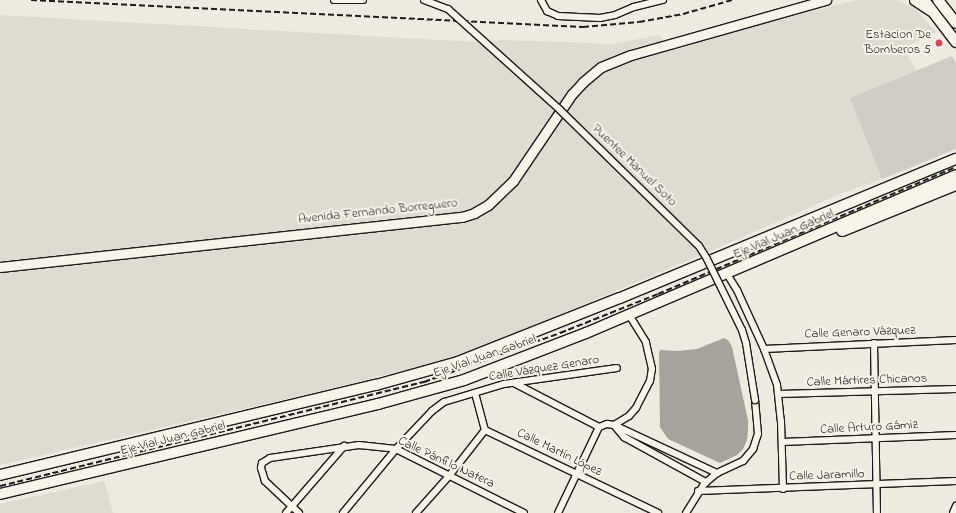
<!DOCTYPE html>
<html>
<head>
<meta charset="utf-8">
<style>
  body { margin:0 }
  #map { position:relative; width:956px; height:513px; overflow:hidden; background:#eeeae0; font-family:"Indie Flower",sans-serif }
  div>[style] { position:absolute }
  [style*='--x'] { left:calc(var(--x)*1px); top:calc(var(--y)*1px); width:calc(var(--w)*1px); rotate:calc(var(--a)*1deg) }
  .built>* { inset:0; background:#dedbd1 }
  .green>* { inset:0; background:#cfccc3 }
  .water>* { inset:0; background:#a6a39d }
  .roads { filter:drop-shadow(1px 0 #1c1c1c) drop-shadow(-1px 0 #1c1c1c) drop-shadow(0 1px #1c1c1c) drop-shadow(0 -1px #1c1c1c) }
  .street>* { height:6px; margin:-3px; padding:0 3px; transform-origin:3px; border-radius:3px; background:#f7f3e8 }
  .secondary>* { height:9px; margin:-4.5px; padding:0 4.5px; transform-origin:4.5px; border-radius:4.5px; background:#f7f3e8 }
  .primary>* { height:10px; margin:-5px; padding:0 5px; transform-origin:5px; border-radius:5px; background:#f7f3e8 }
  .rail>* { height:1.5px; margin-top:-0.75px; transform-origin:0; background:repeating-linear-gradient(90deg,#1c1c1c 0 6px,transparent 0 9px) }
  .bridges { filter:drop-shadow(1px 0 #1c1c1c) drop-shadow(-1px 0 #1c1c1c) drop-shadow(0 1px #1c1c1c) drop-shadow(0 -1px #1c1c1c) }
  .street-bridge>* { height:6px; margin:-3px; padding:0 3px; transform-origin:3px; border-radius:3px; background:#f7f3e8 }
  .dots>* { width:11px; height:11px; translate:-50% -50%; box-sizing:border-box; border:2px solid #f7f3e8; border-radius:50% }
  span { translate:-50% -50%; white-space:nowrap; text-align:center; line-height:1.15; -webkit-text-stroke:4px #f7f3e8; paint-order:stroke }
  .poi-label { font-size:13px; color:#1c1c1c }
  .right { translate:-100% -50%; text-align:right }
  .street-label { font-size:13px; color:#1c1c1c }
</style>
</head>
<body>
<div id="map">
  <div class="built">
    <div style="clip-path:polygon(857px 0,896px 0,913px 7px,936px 32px,904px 48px,916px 71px,850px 98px,882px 179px,840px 194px,711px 251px,494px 342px,442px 361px,317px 392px,0 465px,0 15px,477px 42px,501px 40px,614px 44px,659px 35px,671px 51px,757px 25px)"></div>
    <div style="clip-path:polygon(104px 481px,113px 513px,0 513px,0 504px)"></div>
  </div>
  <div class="green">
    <div style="clip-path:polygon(952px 56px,956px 63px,956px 149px,882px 179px,850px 98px)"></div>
  </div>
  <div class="water">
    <div style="clip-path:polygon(724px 338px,729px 341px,732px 347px,748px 420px,748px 431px,747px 440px,743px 449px,737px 455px,720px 463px,668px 439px,660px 427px,659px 354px,660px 350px,678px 351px,697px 349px)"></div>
  </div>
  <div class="roads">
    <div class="street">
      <div style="--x:334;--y:0;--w:29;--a:0"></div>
      <div style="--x:541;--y:0;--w:13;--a:61"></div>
      <div style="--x:547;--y:11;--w:12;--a:24"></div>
      <div style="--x:558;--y:16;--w:42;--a:2.7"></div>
      <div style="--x:600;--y:18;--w:15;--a:-11"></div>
      <div style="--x:615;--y:15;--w:21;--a:-23"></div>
      <div style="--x:634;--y:7;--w:30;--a:-14"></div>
      <div style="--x:727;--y:274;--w:19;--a:58"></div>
      <div style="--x:737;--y:290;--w:65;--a:65.4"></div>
      <div style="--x:764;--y:349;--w:38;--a:70"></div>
      <div style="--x:777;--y:385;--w:36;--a:84"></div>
      <div style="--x:781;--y:421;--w:68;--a:88.3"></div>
      <div style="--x:874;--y:343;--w:170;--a:89"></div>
      <div style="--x:764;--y:349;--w:192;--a:-2.7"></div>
      <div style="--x:514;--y:383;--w:96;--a:27.4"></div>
      <div style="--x:475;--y:393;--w:38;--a:75"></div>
      <div style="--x:485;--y:430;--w:192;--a:25.6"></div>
      <div style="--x:779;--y:394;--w:177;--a:-1.6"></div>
      <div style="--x:614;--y:425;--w:17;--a:-31"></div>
      <div style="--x:629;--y:416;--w:11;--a:-49"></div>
      <div style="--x:636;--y:408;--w:30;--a:-63"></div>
      <div style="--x:650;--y:381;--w:12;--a:-81"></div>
      <div style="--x:652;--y:369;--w:28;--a:-103"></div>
      <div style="--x:646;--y:342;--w:32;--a:-122"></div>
      <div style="--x:614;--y:425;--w:16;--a:50"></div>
      <div style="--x:624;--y:437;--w:94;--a:28.8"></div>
      <div style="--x:599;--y:427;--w:9;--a:-21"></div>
      <div style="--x:607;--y:424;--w:7;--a:8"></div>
      <div style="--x:614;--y:425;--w:114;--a:25"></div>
      <div style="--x:782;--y:442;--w:174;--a:-2.3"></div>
      <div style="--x:698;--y:491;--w:258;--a:-2.2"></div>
      <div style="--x:286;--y:513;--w:89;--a:-49.1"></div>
      <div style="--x:299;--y:513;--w:47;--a:-136.7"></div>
      <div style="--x:265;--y:481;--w:14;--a:-107"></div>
      <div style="--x:261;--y:468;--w:5;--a:-79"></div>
      <div style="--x:262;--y:463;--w:9;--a:-32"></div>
      <div style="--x:270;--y:458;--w:90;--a:-8.3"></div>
      <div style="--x:359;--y:445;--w:37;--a:6"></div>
      <div style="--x:396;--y:449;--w:143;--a:26.6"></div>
      <div style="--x:343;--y:513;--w:83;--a:-50.4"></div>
      <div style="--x:396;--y:449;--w:52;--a:-46.5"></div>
      <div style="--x:432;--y:411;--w:15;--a:-37"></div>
      <div style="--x:444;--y:402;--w:63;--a:-16.7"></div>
      <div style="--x:504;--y:384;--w:114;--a:-8.1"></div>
      <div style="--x:416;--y:513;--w:50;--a:-48.3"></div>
      <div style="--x:449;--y:476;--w:58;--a:-52"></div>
      <div style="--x:558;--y:513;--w:95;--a:-64.5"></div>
      <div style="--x:686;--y:513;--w:34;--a:-58"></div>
      <div style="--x:704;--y:484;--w:17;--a:-40"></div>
      <div style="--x:717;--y:473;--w:29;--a:-25"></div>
      <div style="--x:743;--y:461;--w:16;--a:-50"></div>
      <div style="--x:753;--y:449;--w:16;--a:-72"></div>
      <div style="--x:758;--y:434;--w:34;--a:-95"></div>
      <div style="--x:953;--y:513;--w:8;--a:-67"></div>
    </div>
    <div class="secondary">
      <div style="--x:914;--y:0;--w:20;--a:33"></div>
      <div style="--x:0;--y:267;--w:465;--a:-6.2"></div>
      <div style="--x:462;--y:217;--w:13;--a:-18"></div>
      <div style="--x:474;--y:213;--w:16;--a:-30"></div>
      <div style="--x:488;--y:205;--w:35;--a:-44"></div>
      <div style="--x:513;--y:181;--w:105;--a:-55.9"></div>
      <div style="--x:572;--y:94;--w:16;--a:-47"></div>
      <div style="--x:583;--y:82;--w:23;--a:-40"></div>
      <div style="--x:601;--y:67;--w:32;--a:-22"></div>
      <div style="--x:631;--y:55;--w:203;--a:-15.8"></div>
    </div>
    <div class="primary">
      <div style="--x:924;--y:0;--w:53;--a:52.7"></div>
      <div style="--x:938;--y:0;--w:29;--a:52"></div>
      <div style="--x:842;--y:231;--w:123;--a:-22"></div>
      <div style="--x:0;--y:475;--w:387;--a:-13.5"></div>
      <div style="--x:376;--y:385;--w:85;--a:-15.7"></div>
      <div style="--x:458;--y:362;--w:174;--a:-21.6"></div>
      <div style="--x:620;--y:298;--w:364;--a:-22.5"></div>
      <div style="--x:0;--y:494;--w:389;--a:-13.4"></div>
      <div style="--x:378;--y:404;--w:89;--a:-15.6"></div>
      <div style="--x:464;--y:380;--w:131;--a:-21.1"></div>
      <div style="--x:586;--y:333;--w:402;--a:-23.1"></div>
    </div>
  </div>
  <div class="rail">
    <div style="--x:31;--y:0;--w:553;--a:2.8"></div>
    <div style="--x:583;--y:27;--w:56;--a:-5.1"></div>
    <div style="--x:639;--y:22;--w:45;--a:-10.3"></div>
    <div style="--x:683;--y:14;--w:51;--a:-15.9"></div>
    <div style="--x:0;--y:486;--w:437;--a:-13.8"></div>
    <div style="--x:424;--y:382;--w:145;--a:-19.8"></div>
    <div style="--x:560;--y:333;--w:105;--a:-21.7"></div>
    <div style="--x:658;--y:294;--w:324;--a:-23.1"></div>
  </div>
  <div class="bridges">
    <div class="street-bridge">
      <div style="--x:424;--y:0;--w:26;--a:21"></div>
      <div style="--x:448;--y:9;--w:151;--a:42"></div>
      <div style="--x:560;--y:110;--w:194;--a:44.4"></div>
      <div style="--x:699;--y:246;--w:15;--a:58"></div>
      <div style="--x:707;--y:259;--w:79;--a:63.8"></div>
      <div style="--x:742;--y:330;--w:14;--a:73"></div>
      <div style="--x:746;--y:343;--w:58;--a:81"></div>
    </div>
  </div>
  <div class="dots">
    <div style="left:939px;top:43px;background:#d1495b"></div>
  </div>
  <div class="poi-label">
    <span class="right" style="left:931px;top:43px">Estacion De<br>Bomberos 5</span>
  </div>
  <div class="street-label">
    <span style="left:634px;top:166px;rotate:44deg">Puentee Manuel Soto</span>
    <span style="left:378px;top:212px;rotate:-6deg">Avenida Fernando Borreguero</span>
    <span style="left:784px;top:235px;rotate:-23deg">Eje Vial Juan Gabriel</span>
    <span style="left:860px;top:333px;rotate:-2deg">Calle Genaro Vázquez</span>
    <span style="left:485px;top:357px;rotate:-19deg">Eje Vial Juan Gabriel</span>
    <span style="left:544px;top:369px;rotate:-9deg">Calle Vázquez Genaro</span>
    <span style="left:867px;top:381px;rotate:-2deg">Calle Mártires Chicanos</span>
    <span style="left:869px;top:428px;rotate:-3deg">Calle Arturo Gámiz</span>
    <span style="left:173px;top:439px;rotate:-14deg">Eje Vial Juan Gabriel</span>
    <span style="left:559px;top:453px;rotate:26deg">Calle Martín López</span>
    <span style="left:446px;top:463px;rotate:25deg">Calle Pánfilo Natera</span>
    <span style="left:827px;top:476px;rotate:-2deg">Calle Jaramillo</span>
  </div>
</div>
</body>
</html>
